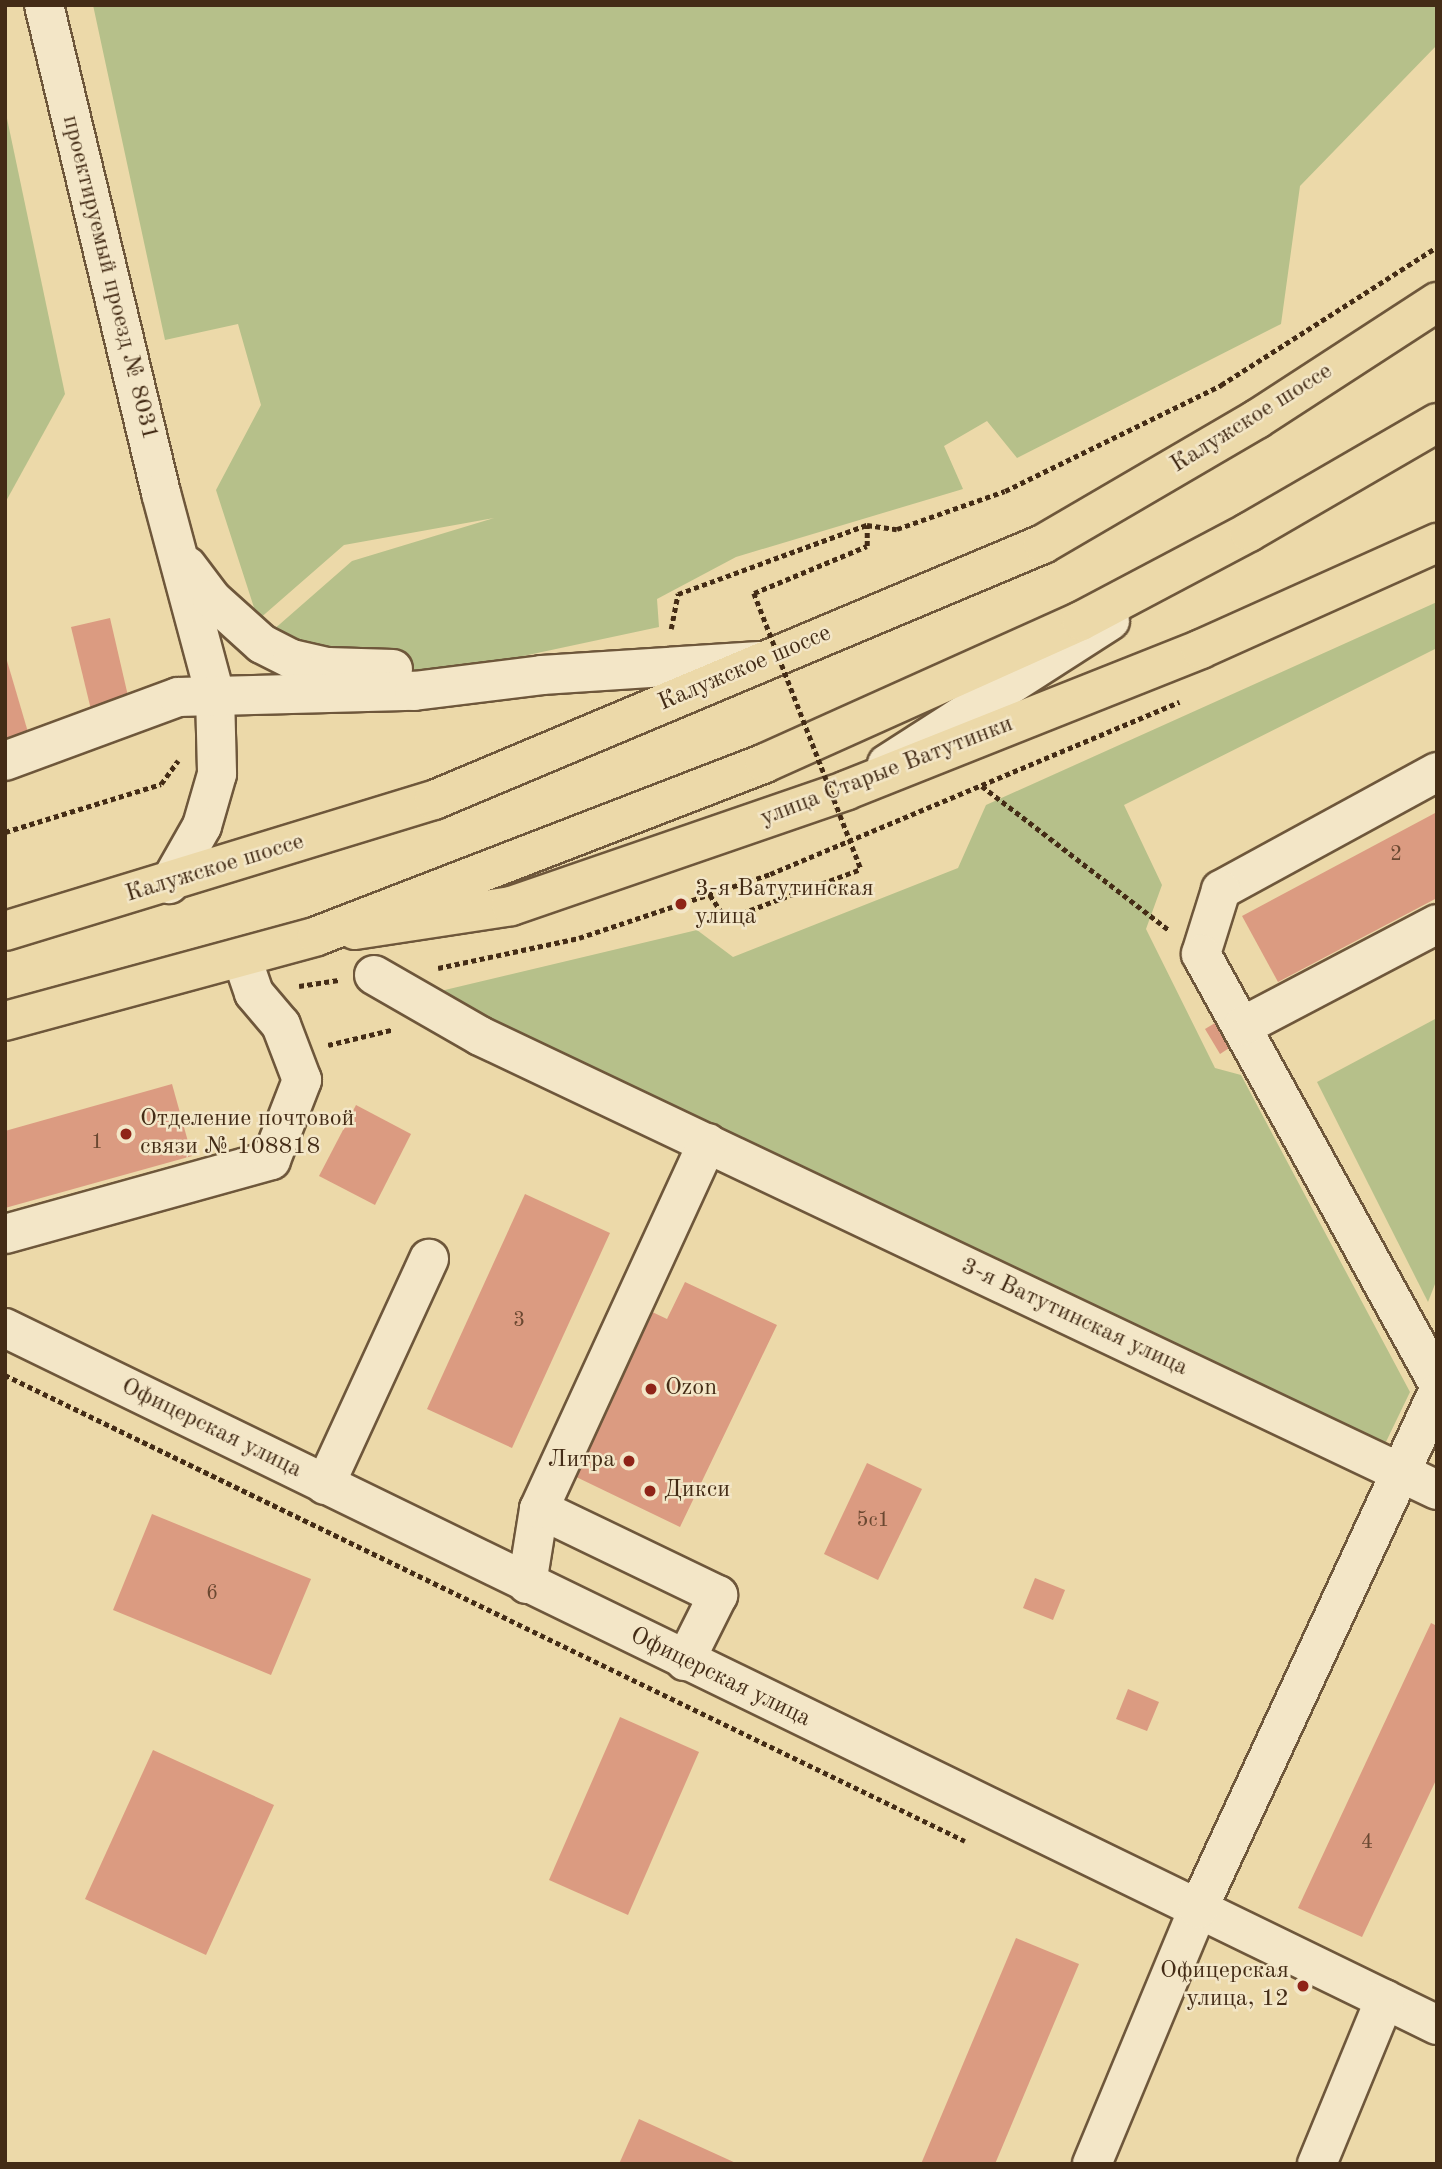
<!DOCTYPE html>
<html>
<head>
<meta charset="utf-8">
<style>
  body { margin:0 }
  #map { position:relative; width:1442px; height:2169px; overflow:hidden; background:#ecd9a9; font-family:"Old Standard TT",serif }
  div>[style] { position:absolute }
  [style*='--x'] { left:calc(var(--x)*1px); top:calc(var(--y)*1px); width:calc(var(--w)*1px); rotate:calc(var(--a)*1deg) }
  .green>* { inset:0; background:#b6c08a }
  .building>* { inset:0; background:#db9b81 }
  .path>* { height:4.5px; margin-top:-2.25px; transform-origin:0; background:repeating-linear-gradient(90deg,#442c16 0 5px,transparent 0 8.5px) }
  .roads { filter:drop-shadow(2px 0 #6e573b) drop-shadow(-2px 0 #6e573b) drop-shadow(0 2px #6e573b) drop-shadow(0 -2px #6e573b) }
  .minor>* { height:38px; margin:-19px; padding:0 19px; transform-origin:19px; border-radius:19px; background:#f3e6c7 }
  .major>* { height:38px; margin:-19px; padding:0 19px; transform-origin:19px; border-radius:19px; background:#ecd9a9 }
  .highway>* { height:38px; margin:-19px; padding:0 19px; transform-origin:19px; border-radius:19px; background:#ecd9a9 }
  .path-bridge>* { height:4.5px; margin-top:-2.25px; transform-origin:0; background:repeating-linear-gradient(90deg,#442c16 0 5px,transparent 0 8.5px) }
  .dots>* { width:19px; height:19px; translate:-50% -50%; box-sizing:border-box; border:4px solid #f3e6c7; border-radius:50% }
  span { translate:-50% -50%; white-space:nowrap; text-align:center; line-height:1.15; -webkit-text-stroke:5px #f3e6c7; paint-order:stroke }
  .number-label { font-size:21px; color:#6a4831 }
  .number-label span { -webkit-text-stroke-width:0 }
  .street-label { font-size:24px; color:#442c16 }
  .poi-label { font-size:24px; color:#442c16 }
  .left { translate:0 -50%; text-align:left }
  .right { translate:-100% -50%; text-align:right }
  .frame { position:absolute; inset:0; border:7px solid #442c16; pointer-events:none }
</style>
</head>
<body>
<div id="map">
  <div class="green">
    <div style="clip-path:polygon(93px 5px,1437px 5px,1437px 45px,1300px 186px,1281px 324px,1017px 458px,987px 421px,944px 446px,963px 489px,736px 557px,657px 599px,659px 627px,444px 673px,316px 660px,272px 631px,352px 561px,494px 518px,344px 545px,258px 620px,216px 490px,261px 405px,238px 324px,165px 340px)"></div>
    <div style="clip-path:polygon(5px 109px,65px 394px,5px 503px)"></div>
    <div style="clip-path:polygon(1437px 602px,1437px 648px,1124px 805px,1162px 885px,1146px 929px,1215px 1068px,1241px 1075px,1410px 1392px,1384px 1446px,428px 994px,697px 930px,733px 957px,958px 868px,986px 805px)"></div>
    <div style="clip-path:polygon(1437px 1018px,1437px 1279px,1428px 1302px,1317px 1082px)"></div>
  </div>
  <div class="building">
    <div style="clip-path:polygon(110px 618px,131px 709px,93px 718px,71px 627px)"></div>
    <div style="clip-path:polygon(5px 654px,30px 739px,5px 745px)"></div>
    <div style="clip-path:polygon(1437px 812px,1437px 898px,1278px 982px,1242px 916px)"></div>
    <div style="clip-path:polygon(1225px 1017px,1240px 1041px,1220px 1054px,1205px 1029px)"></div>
    <div style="clip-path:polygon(172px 1084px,192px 1156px,5px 1208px,5px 1131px)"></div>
    <div style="clip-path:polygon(356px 1105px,411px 1134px,375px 1205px,319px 1176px)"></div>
    <div style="clip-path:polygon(525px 1194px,610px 1233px,512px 1448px,427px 1409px)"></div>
    <div style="clip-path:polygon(685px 1282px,777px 1325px,680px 1527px,570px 1474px,648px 1310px,667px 1319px)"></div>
    <div style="clip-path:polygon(867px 1463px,922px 1489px,878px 1580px,824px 1554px)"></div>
    <div style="clip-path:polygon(152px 1514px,311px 1579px,271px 1675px,113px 1610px)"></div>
    <div style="clip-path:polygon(1035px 1578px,1065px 1590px,1053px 1620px,1023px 1608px)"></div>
    <div style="clip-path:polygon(1431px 1623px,1437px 1626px,1437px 1778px,1362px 1937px,1298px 1908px)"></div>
    <div style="clip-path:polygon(1128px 1689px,1159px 1702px,1147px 1731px,1116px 1719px)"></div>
    <div style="clip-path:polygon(620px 1717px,699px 1752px,628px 1915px,549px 1880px)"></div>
    <div style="clip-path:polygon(153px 1750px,274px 1805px,206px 1955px,85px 1899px)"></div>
    <div style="clip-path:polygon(1016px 1938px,1079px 1964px,995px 2164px,921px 2164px)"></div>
    <div style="clip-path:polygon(639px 2119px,738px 2164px,619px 2164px)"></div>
  </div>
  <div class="path">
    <div style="--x:754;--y:593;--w:122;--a:-22.6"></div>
    <div style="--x:867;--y:546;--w:21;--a:-90"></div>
    <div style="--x:671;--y:629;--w:36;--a:-79"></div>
    <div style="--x:678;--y:594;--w:201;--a:-20.1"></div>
    <div style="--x:867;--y:525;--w:30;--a:8"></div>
    <div style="--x:897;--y:529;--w:114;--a:-19.4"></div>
    <div style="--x:1005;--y:491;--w:241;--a:-26.1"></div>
    <div style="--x:1221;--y:385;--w:256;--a:-32.6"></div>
    <div style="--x:982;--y:786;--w:236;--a:37.6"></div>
    <div style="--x:5;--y:832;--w:163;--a:-17.1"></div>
    <div style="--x:161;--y:784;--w:29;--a:-54"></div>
    <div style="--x:710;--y:895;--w:29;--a:56"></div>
    <div style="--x:726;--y:919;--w:144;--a:-20.3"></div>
    <div style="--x:438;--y:968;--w:144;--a:-12"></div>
    <div style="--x:579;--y:938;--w:201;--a:-18.5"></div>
    <div style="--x:770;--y:874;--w:444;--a:-22.8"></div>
    <div style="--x:299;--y:986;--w:40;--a:-8.5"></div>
    <div style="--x:328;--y:1045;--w:65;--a:-13.4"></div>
    <div style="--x:5;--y:1375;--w:1067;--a:25.89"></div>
  </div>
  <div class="roads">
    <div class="minor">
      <div style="--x:44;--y:5;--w:502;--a:76.52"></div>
      <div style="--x:161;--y:493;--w:209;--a:75"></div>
      <div style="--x:215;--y:695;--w:79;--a:88.5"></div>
      <div style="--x:217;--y:774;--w:54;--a:106.1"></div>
      <div style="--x:202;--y:826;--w:67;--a:119.6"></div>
      <div style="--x:187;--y:566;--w:41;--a:52.9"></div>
      <div style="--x:212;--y:599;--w:67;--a:42"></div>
      <div style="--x:262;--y:644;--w:34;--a:27"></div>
      <div style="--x:292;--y:659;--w:37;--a:13"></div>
      <div style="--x:328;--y:667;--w:65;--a:1.8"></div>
      <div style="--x:5;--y:761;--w:184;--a:-20.3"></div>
      <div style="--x:178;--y:697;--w:236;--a:-1.5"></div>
      <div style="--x:414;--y:691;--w:129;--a:-7.1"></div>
      <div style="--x:542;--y:675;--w:218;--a:-3.7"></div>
      <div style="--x:887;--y:764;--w:265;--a:-32.7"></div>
      <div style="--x:1437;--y:772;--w:246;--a:151.4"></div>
      <div style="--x:1221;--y:890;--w:67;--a:107.4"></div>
      <div style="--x:1201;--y:954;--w:488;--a:61.1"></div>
      <div style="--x:374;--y:975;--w:122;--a:29.9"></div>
      <div style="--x:480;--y:1036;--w:1059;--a:25.38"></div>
      <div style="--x:1243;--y:1026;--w:219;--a:-27.7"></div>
      <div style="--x:5;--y:1234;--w:276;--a:-15.5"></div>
      <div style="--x:271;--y:1160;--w:86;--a:-68.8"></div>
      <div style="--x:302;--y:1080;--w:59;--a:-110.9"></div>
      <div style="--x:281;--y:1025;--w:42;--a:-130.2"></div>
      <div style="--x:254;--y:993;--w:36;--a:-109"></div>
      <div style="--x:5;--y:1328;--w:1593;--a:25.95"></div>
      <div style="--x:325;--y:1485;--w:249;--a:-65.3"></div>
      <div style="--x:539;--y:1509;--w:199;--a:25.7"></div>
      <div style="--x:718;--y:1595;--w:74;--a:116.6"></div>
      <div style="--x:527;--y:1584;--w:76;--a:-80.9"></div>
      <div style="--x:539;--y:1509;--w:403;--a:-65.3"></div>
      <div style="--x:1092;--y:2164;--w:276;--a:-67.4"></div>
      <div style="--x:1198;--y:1909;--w:568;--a:-65.11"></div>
      <div style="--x:1317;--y:2164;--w:178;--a:-67.6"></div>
    </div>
    <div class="major">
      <div style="--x:355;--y:930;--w:158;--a:-8.7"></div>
      <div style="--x:511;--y:906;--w:355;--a:-19"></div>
      <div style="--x:847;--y:790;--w:381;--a:-21.7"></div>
      <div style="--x:1201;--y:649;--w:259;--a:-24.2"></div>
    </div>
    <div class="highway">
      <div style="--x:5;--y:931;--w:449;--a:-17"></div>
      <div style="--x:434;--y:800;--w:661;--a:-22.8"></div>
      <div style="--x:1043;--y:544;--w:248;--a:-30.3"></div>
      <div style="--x:1257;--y:419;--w:215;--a:-33"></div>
      <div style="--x:5;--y:1021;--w:323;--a:-15.2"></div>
      <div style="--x:317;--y:936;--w:480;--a:-21.1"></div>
      <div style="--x:765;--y:763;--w:346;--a:-24.2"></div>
      <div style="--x:1081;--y:621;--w:190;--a:-27.9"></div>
      <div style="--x:1249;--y:532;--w:217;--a:-30.1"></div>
    </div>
  </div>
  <div class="path-bridge">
    <div style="--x:754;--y:593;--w:296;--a:68.8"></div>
  </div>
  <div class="dots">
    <div style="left:681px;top:904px;background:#8f2418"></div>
    <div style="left:126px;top:1134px;background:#8f2418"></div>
    <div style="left:651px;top:1389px;background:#8f2418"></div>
    <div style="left:629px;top:1461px;background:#8f2418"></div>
    <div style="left:650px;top:1491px;background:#8f2418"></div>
    <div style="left:1303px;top:1986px;background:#8f2418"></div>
  </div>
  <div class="number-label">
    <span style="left:1396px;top:855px">2</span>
    <span style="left:97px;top:1143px">1</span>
    <span style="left:519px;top:1321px">3</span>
    <span style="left:873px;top:1521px">5с1</span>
    <span style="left:212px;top:1594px">6</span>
    <span style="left:1367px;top:1843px">4</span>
  </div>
  <div class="street-label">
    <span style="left:109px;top:278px;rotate:76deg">проектируемый проезд № 8031</span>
    <span style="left:1252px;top:419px;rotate:-32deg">Калужское шоссе</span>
    <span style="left:745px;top:669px;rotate:-23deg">Калужское шоссе</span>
    <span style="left:887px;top:772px;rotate:-21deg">улица Старые Ватутинки</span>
    <span style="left:215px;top:869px;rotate:-17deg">Калужское шоссе</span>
    <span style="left:1074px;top:1318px;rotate:25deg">3-я Ватутинская улица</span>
    <span style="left:211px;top:1429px;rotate:26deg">Офицерская улица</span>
    <span style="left:720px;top:1678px;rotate:26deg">Офицерская улица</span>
  </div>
  <div class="poi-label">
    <span class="left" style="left:695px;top:904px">3-я Ватутинская<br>улица</span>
    <span class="left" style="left:140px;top:1134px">Отделение почтовой<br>связи № 108818</span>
    <span class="left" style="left:665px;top:1389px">Ozon</span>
    <span class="right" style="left:615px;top:1461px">Литра</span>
    <span class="left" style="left:664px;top:1491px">Дикси</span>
    <span class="right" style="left:1289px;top:1986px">Офицерская<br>улица, 12</span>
  </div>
  <div class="frame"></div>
</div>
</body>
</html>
